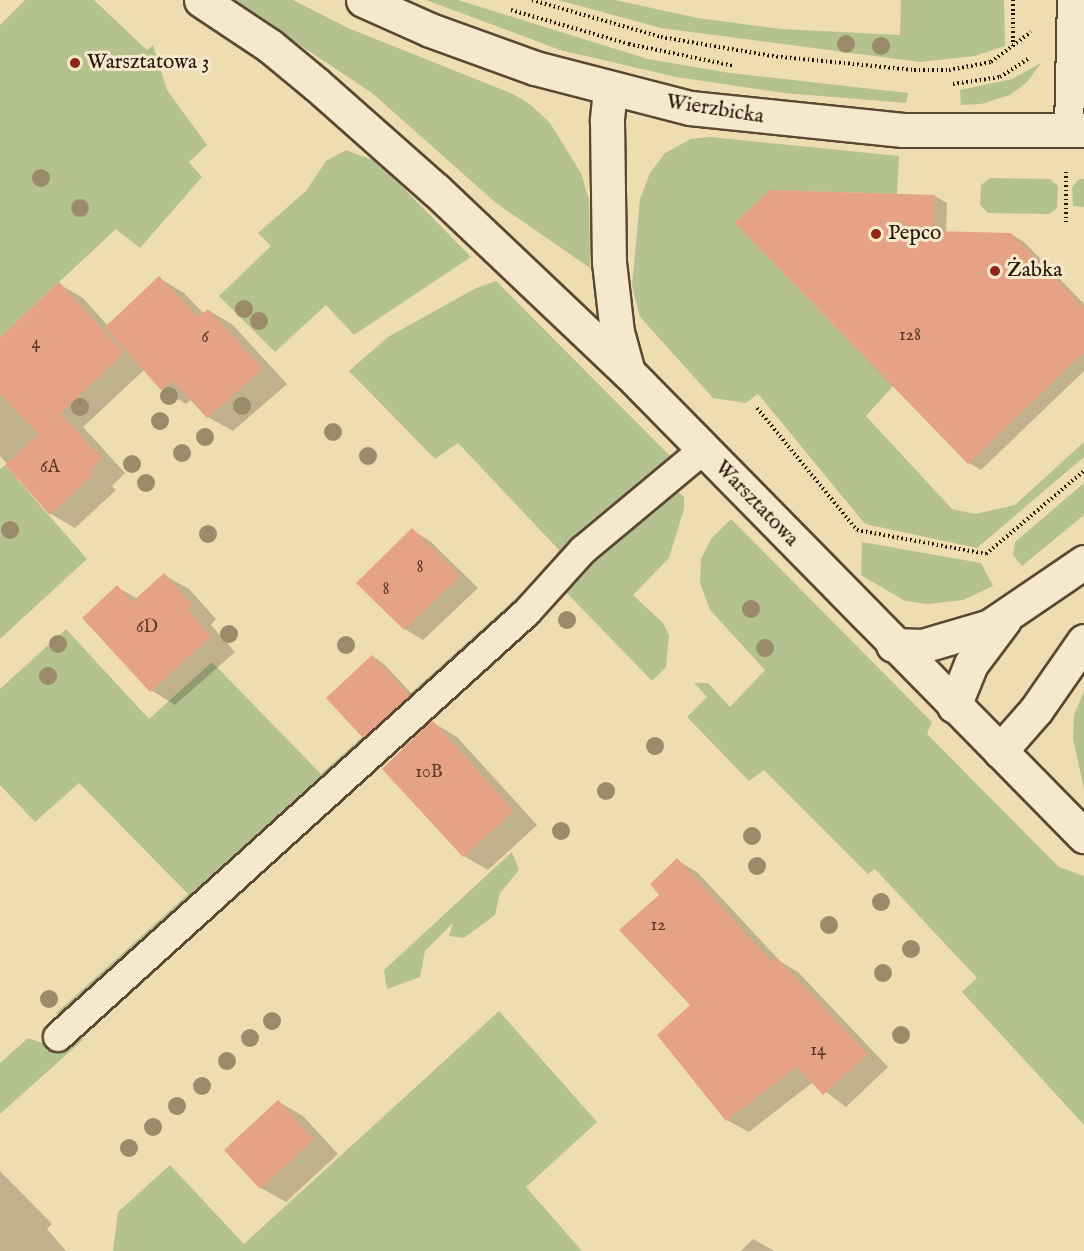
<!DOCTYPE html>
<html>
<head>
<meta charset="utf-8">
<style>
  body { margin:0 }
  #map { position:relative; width:1084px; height:1251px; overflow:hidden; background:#efddb2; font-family:"IM FELL English",serif }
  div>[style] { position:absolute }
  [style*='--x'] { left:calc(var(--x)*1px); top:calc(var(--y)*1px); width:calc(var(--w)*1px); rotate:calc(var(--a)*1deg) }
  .green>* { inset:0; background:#b5c28f }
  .shadow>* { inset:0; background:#0003 }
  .building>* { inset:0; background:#e6a285 }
  .path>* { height:4px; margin-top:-2px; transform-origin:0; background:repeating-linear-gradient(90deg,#2a1609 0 1.5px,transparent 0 4.5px) }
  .roads { filter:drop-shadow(2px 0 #5b4833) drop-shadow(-2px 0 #5b4833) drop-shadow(0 2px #5b4833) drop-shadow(0 -2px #5b4833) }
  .service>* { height:28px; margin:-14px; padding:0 14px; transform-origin:14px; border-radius:14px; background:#f5e9cd }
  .minor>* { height:33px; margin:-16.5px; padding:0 16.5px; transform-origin:16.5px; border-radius:16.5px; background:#f5e9cd }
  .tertiary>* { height:33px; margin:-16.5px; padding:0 16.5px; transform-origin:16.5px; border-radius:16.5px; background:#f5e9cd }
  .trees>* { width:18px; height:18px; margin:-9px; border-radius:50%; background:#9a8c6b }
  .dots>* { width:16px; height:16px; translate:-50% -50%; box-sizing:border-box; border:3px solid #f5e9cd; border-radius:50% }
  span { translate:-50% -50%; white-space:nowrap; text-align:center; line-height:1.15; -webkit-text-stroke:6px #f5e9cd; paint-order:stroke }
  .number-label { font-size:18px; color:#593928 }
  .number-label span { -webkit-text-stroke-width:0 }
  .poi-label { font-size:21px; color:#2a1609 }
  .left { translate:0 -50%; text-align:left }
  .street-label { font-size:21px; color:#2a1609 }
</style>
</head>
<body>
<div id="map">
  <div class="green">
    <div style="clip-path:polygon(25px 0,94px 0,147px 50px,153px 45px,167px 90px,207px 145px,189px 162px,202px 177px,140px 248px,116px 229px,0 337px,0 25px)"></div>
    <div style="clip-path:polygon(232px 0,293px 0,348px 28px,513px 94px,531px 105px,550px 123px,581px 173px,589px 200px,590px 268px,496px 203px,372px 93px)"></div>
    <div style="clip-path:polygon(426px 0,458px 0,648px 59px,730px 73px,908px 93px,906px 103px,784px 93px,676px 77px,560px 50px)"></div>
    <div style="clip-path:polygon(558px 0,615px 0,698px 18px,781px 29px,900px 35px,901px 0,1004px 0,1005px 46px,975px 56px,920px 62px,661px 28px)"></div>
    <div style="clip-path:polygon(1041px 63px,1027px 82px,1010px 95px,981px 104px,961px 105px,960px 90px,1012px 79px)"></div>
    <div style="clip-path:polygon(710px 137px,899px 156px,897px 194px,770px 190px,893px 386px,866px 416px,952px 509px,975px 514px,1015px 505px,1084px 442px,1084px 457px,977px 548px,865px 524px,758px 394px,746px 403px,713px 398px,640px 317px,632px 286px,640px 199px,650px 173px,665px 153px,691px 139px)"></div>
    <div style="clip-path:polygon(346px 150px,378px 162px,471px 257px,354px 335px,326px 305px,275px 352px,219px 296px,271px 246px,258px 233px,306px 191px,326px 161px)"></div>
    <div style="clip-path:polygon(990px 178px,1050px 179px,1058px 186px,1057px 208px,1049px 214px,988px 213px,980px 205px,981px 185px)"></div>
    <div style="clip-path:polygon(1079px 179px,1084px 179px,1084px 207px,1073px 206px,1072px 187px)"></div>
    <div style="clip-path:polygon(496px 281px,674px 460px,551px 577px,68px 1013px,55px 1014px,188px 894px,79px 783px,35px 822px,0 785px,0 689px,66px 629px,149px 719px,212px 662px,321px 774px,546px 571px,559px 550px,458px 443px,435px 459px,349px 371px,388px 337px,476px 288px)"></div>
    <div style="clip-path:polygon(5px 465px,87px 559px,0 639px,0 469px)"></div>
    <div style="clip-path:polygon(1084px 483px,1084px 515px,1022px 566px,1013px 555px,1015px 542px)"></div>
    <div style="clip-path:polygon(677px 491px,684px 497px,684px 509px,669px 558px,633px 595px,663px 623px,669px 635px,666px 667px,652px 681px,562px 588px,670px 492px)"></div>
    <div style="clip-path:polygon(731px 519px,932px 722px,927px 734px,1059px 867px,1084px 876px,1084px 1125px,962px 992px,977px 978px,875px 869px,868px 874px,764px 770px,749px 781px,687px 717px,707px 697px,694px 683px,708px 683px,730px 707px,765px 670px,710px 610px,700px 583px,701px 559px,711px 539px)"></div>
    <div style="clip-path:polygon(862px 542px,981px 563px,993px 586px,963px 600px,928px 604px,905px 601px,861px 575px)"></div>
    <div style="clip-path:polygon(1084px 691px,1084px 789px,1073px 739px,1074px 715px)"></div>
    <div style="clip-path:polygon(512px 852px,519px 870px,500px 893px,495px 915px,464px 938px,449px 936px,453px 923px,425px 951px,420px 977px,387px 989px,384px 970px)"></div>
    <div style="clip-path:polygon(499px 1011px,597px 1122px,526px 1187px,582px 1251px,113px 1251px,118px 1212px,170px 1165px,244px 1244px)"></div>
    <div style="clip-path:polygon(28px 1038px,46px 1044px,85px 1038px,0 1114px,0 1063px)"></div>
  </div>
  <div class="shadow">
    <div style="clip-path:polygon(935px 196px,947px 203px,946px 233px,1011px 234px,1024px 242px,1084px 304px,1084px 371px,981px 470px,969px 463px,737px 223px)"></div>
    <div style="clip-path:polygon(159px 278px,184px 293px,204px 314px,208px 310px,233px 325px,287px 384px,233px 431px,208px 417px,192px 399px,186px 404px,162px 389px,144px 370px,83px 427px,125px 473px,112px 486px,116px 490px,75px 528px,51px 514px,0 456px,0 339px,59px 284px,83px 298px,108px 326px)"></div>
    <div style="clip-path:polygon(412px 530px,430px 541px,478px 588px,423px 640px,405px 629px)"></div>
    <div style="clip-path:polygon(164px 575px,189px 589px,216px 619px,211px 625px,235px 652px,175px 705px,151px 690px,117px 587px,138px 599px)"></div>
    <div style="clip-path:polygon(372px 656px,384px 664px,421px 704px,376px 744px,364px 737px,328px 698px)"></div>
    <div style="clip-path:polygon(432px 722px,457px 737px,537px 825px,488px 870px,464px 856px)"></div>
    <div style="clip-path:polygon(677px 860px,698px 873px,781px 962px,798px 972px,888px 1067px,846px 1107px,813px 1082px,749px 1132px,727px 1120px,661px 895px)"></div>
    <div style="clip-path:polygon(279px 1102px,303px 1116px,338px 1154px,286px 1202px,261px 1188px)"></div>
    <div style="clip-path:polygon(0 1171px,52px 1224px,47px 1229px,66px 1251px,0 1251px)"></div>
    <div style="clip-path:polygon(753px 1239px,774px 1251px,741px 1251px)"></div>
  </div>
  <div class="building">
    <div style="clip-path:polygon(770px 190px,935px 195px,934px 231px,1011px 233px,1084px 308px,1084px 352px,968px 464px,735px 223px)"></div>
    <div style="clip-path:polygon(159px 276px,198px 317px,208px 309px,263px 369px,207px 418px,173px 381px,161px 390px,105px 327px)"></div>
    <div style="clip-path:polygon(59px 282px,124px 353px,39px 434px,0 394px,0 337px)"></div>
    <div style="clip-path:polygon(61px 414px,102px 458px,90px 471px,93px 475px,50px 515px,5px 465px)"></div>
    <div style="clip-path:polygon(412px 528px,460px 576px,404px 630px,356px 583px)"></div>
    <div style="clip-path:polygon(164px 573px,192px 604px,188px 610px,211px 637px,150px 692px,82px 618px,117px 585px,132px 602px)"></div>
    <div style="clip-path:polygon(372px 655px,410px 696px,363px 738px,326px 698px)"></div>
    <div style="clip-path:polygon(432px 720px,514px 811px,463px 857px,382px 769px)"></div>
    <div style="clip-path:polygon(677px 858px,772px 962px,777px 958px,868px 1054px,823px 1095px,797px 1067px,726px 1121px,657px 1035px,690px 1005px,619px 930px,659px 895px,650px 884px)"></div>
    <div style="clip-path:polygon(278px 1100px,314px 1139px,260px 1189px,224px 1150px)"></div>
  </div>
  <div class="path">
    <div style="--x:532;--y:0;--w:134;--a:16"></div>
    <div style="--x:661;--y:37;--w:113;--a:9.7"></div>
    <div style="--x:772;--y:56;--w:143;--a:5.6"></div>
    <div style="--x:914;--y:70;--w:35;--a:0"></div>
    <div style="--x:949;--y:70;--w:43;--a:-10.8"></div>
    <div style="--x:991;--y:62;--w:50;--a:-36.9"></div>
    <div style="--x:1013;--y:0;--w:46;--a:90"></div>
    <div style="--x:511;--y:10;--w:123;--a:16.1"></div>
    <div style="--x:629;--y:44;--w:107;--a:11.8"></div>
    <div style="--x:953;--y:84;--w:48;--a:-8.5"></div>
    <div style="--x:1000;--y:77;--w:35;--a:-33"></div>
    <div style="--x:1066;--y:172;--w:50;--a:90"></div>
    <div style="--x:757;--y:408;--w:158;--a:50.7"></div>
    <div style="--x:857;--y:530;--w:131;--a:10.5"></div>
    <div style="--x:986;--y:554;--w:128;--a:-40.3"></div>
  </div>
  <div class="roads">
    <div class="service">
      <div style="--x:1069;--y:130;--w:130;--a:-88.7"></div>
      <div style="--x:58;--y:1037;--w:632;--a:-42.18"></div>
      <div style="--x:526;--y:613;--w:85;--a:-47.9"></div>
      <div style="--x:583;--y:550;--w:156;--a:-39.8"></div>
    </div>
    <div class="minor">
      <div style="--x:201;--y:0;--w:83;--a:33.7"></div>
      <div style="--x:270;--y:46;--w:60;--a:39.6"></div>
      <div style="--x:316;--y:84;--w:160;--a:41.5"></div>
      <div style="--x:436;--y:190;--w:265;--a:43.5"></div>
      <div style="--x:628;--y:372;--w:651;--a:45.5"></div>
      <div style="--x:610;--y:90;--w:31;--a:96"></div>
      <div style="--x:607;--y:121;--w:141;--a:89.2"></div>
      <div style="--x:609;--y:262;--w:70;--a:83.5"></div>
      <div style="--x:617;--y:332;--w:41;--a:74.6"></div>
      <div style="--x:893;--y:645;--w:29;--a:2"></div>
      <div style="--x:922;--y:646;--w:71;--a:-16.4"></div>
      <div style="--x:990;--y:626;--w:114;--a:-34.2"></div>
      <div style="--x:954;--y:706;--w:45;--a:-68"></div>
      <div style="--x:971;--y:664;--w:55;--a:-53.1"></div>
      <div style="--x:1000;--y:751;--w:55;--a:-48.7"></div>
      <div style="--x:1036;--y:710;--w:84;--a:-55.2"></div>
    </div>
    <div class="tertiary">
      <div style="--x:363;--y:0;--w:73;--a:24.1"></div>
      <div style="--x:430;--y:30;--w:112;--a:19.9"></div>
      <div style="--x:535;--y:68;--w:160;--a:14.5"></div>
      <div style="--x:690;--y:108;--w:214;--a:5.9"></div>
      <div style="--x:903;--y:130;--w:181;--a:0"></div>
    </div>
  </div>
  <div class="trees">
    <div style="left:846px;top:44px"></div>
    <div style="left:881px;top:46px"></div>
    <div style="left:41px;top:178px"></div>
    <div style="left:80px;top:208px"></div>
    <div style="left:244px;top:309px"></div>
    <div style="left:259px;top:321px"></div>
    <div style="left:169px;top:396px"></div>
    <div style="left:242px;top:406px"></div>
    <div style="left:80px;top:407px"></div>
    <div style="left:160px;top:421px"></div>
    <div style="left:333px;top:432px"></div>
    <div style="left:205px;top:437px"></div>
    <div style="left:182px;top:453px"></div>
    <div style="left:368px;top:456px"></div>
    <div style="left:132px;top:464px"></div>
    <div style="left:146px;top:483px"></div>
    <div style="left:10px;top:530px"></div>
    <div style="left:208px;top:534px"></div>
    <div style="left:751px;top:609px"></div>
    <div style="left:567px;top:620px"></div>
    <div style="left:229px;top:634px"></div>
    <div style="left:58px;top:644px"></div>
    <div style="left:346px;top:645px"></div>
    <div style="left:765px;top:648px"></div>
    <div style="left:48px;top:676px"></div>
    <div style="left:655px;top:746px"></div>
    <div style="left:606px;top:791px"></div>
    <div style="left:561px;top:831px"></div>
    <div style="left:752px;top:836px"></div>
    <div style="left:757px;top:866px"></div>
    <div style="left:881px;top:902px"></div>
    <div style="left:829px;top:925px"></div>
    <div style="left:911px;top:949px"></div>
    <div style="left:883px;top:973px"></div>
    <div style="left:49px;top:999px"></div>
    <div style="left:272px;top:1021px"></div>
    <div style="left:901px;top:1035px"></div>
    <div style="left:250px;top:1038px"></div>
    <div style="left:227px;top:1061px"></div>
    <div style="left:202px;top:1086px"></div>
    <div style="left:177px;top:1106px"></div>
    <div style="left:153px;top:1127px"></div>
    <div style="left:129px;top:1148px"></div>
  </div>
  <div class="dots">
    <div style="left:75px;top:63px;background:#8f2418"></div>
    <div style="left:876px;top:234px;background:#8f2418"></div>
    <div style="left:995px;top:271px;background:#8f2418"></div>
  </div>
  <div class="number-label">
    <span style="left:910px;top:336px">128</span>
    <span style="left:205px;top:338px">6</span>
    <span style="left:36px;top:344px">4</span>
    <span style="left:50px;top:468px">6A</span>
    <span style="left:420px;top:568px">8</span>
    <span style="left:386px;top:590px">8</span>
    <span style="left:147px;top:628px">6D</span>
    <span style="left:429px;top:773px">10B</span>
    <span style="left:658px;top:926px">12</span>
    <span style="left:818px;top:1051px">14</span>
  </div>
  <div class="poi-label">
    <span class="left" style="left:87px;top:63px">Warsztatowa 3</span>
    <span class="left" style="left:888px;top:234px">Pepco</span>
    <span class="left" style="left:1007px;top:271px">Żabka</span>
  </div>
  <div class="street-label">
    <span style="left:715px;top:110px;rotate:9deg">Wierzbicka</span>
    <span style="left:756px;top:504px;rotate:46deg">Warsztatowa</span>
  </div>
</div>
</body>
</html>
